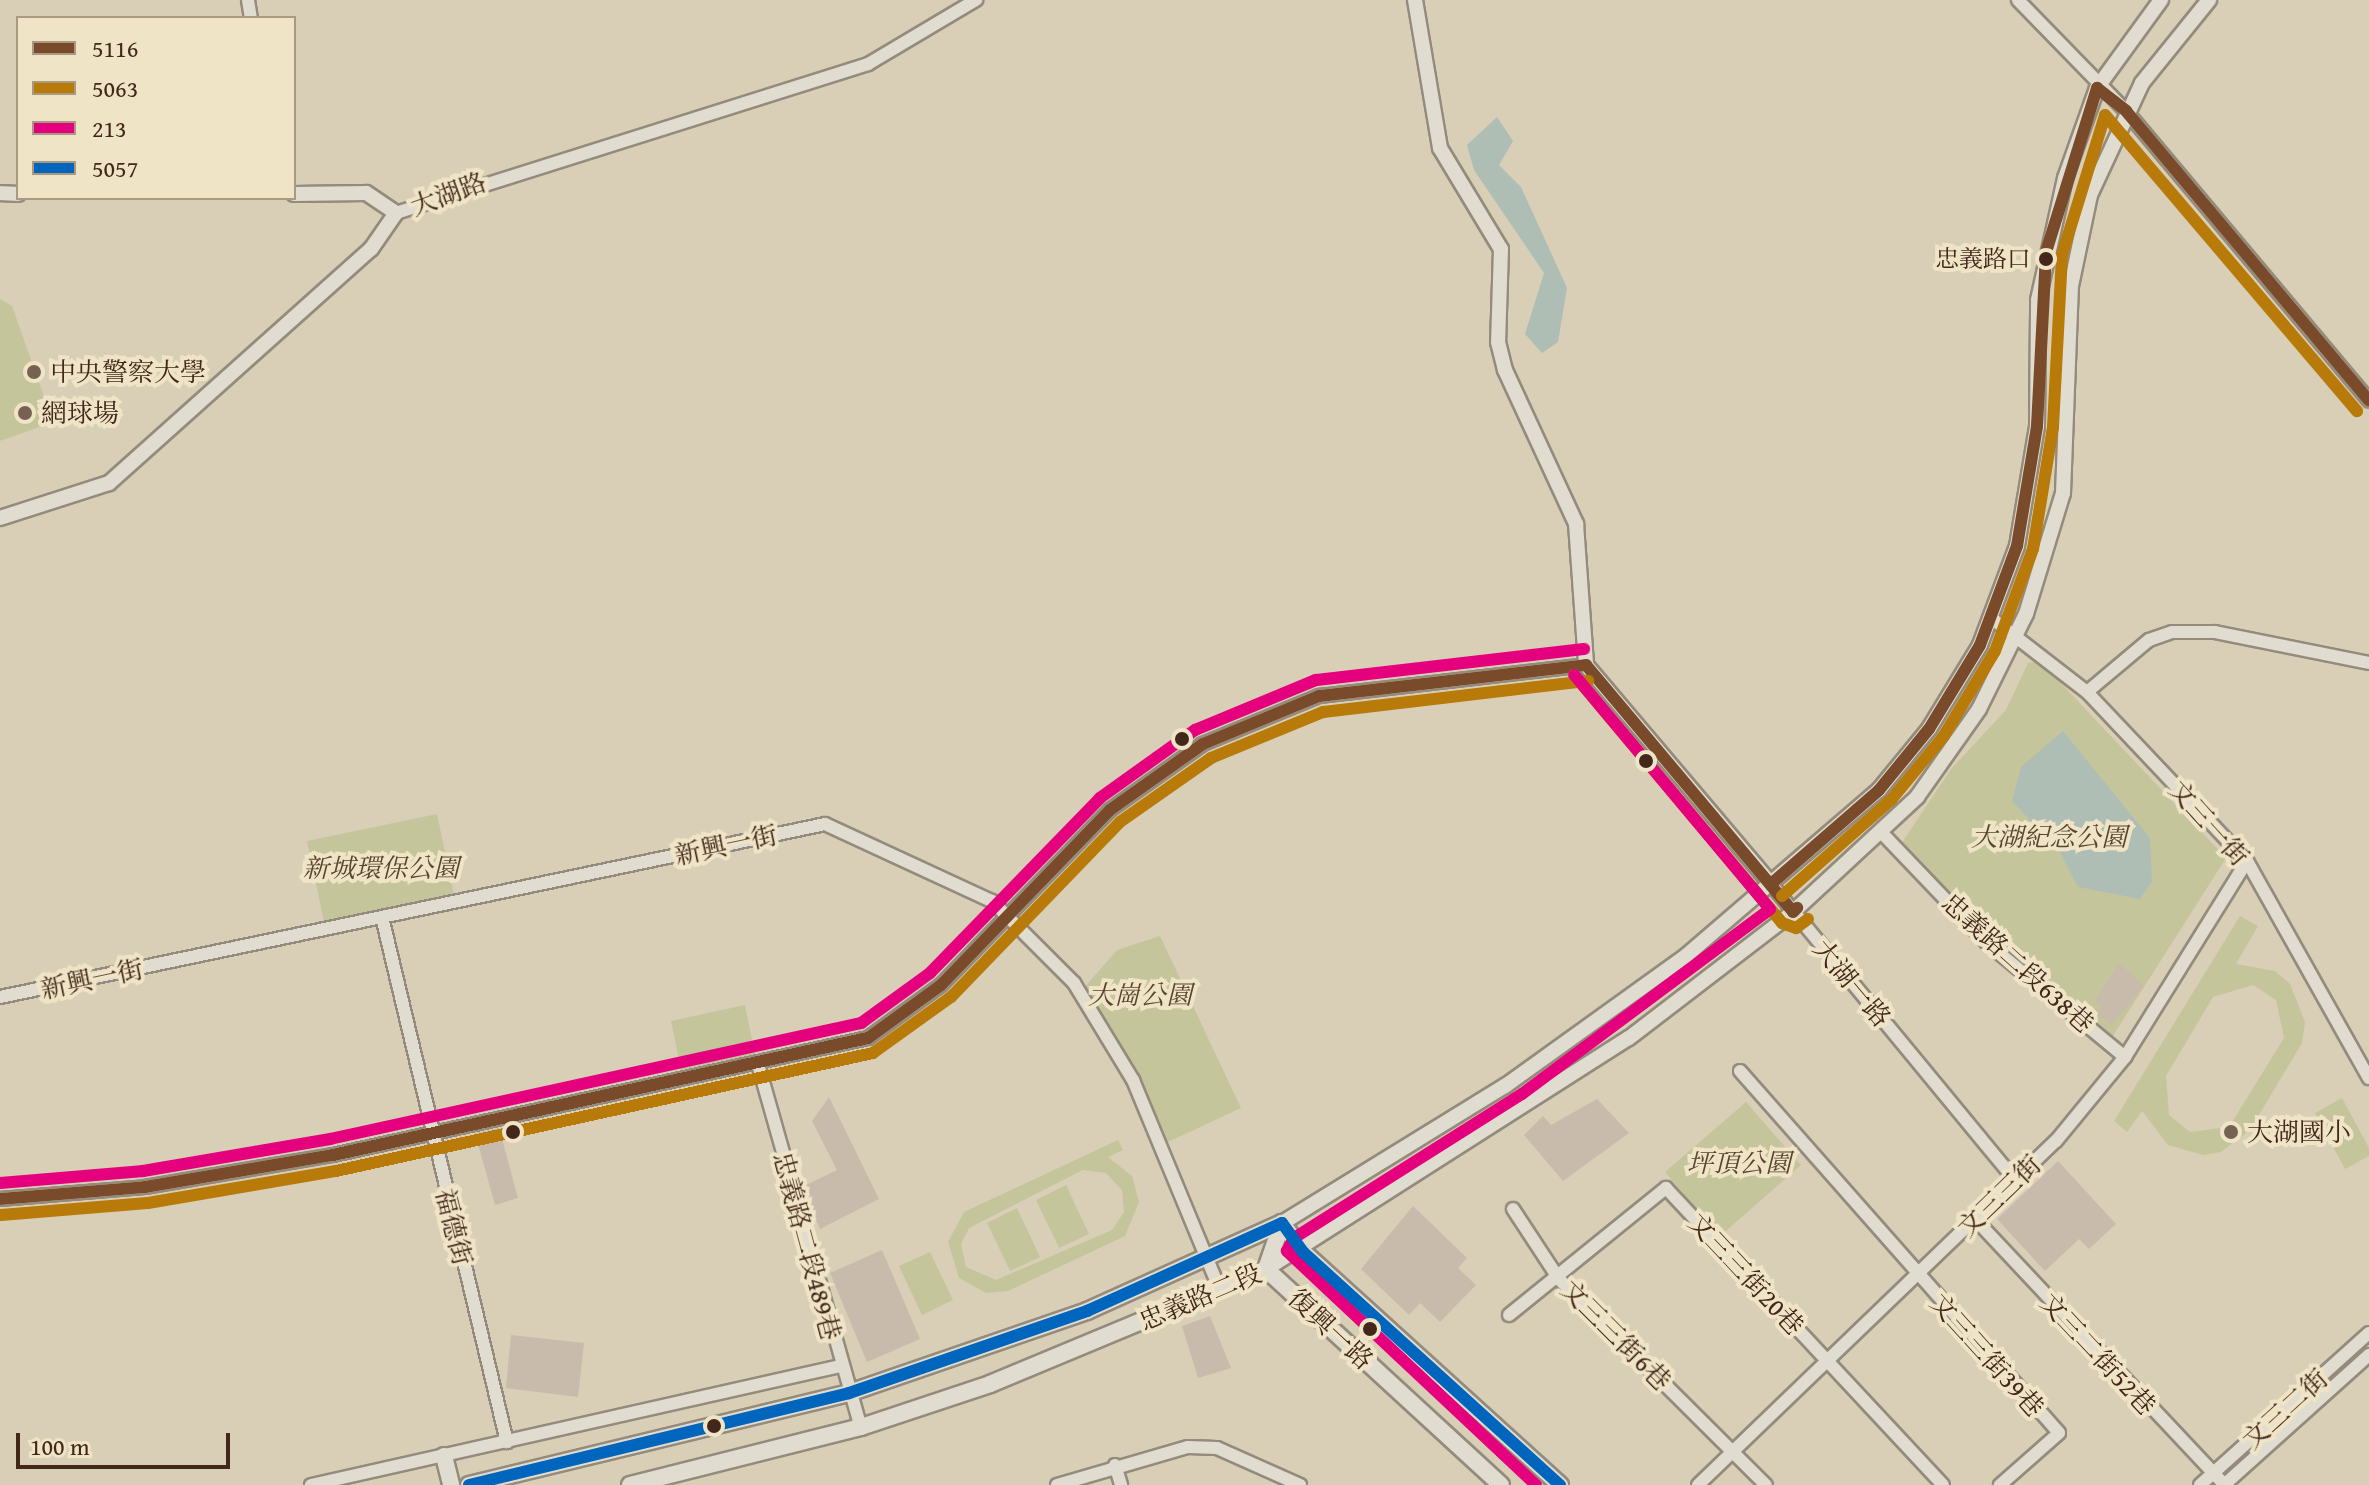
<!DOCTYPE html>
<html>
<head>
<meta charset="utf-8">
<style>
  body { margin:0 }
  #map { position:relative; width:2369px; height:1485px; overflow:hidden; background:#d8cfb6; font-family:"Gentium Book Plus","Noto Serif TC",serif }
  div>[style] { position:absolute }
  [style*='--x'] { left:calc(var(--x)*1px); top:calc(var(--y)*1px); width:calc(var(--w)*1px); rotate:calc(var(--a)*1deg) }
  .green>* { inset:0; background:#c5c59c }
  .water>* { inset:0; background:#aebeb5 }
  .building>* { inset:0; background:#c9bbab }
  .roads { filter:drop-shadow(2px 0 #948b7c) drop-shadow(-2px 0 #948b7c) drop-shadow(0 2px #948b7c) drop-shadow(0 -2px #948b7c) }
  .minor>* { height:12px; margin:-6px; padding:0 6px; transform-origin:6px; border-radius:6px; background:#e0dccf }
  .tertiary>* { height:14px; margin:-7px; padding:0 7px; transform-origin:7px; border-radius:7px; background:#e0dccf }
  .secondary>* { height:16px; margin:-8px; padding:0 8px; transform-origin:8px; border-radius:8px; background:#e0dccf }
  .bus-1>* { height:12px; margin:-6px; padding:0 6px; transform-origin:6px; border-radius:6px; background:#7a4b2a }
  .bus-2>* { height:12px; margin:-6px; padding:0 6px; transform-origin:6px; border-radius:6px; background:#b87a09 }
  .bus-3>* { height:12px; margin:-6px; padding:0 6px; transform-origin:6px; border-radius:6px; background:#e5007d }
  .bus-4>* { height:12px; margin:-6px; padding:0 6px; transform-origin:6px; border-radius:6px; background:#0065bd }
  .dots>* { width:22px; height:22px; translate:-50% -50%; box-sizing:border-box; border:4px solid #efe4c6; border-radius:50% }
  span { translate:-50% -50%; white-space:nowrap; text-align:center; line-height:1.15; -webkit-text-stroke:8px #efe4c6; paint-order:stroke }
  .bus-label { font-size:24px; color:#42271a }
  .right { translate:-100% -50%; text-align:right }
  .street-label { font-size:26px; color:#42271a }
  .poi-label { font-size:26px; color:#42271a }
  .left { translate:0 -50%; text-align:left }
  .park-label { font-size:26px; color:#594530; font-style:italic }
  .legend { position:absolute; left:16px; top:16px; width:280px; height:184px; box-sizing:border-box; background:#efe4c6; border:2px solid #aa9881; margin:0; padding:10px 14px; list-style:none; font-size:24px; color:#42271a }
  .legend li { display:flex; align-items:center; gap:16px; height:40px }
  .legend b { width:40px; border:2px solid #aa9881 }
  .scale { position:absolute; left:16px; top:1433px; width:214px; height:36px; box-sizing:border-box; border:4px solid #42271a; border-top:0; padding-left:10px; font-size:24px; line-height:28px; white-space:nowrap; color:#42271a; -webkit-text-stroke:6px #efe4c6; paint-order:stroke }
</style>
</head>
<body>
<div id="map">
  <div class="green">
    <div style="clip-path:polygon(0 299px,12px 306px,53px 422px,0 441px)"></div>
    <div style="clip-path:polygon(2040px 661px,2226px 858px,2109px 1042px,1950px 903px,1901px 844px,1951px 769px,2006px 710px,2028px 663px)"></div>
    <div style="clip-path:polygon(437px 814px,454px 895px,324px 922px,307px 841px)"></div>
    <div style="clip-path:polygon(evenodd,2240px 916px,2258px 926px,2236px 964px,2275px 971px,2290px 984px,2305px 1022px,2302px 1043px,2250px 1130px,2221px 1152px,2203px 1155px,2168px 1145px,2142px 1111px,2127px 1132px,2114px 1121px,2240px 916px,2253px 985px,2276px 1000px,2284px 1038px,2229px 1127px,2190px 1132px,2169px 1115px,2166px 1076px,2213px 997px,2253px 985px)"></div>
    <div style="clip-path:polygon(1160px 936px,1241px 1108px,1166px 1143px,1111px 1027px,1083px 989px,1117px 950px)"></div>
    <div style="clip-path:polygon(745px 1005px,755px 1055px,681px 1070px,671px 1021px)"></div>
    <div style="clip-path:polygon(2342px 1098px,2369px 1148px,2369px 1156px,2345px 1169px,2315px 1113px)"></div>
    <div style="clip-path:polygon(1746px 1102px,1801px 1165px,1719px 1237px,1665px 1172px)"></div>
    <div style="clip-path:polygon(evenodd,1118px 1140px,1123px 1150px,1108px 1157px,1132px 1176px,1139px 1202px,1125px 1236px,1008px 1291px,986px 1293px,959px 1278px,948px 1242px,964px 1212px,1118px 1140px,1083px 1170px,1106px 1173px,1122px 1190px,1124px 1212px,1112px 1230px,996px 1280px,966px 1267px,961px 1244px,969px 1228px,1083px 1170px)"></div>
    <div style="clip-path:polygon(1066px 1185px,1089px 1234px,1059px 1248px,1036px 1200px)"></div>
    <div style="clip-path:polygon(1017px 1208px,1040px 1257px,1010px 1271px,987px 1223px)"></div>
    <div style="clip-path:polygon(930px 1252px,953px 1300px,922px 1315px,899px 1266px)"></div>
  </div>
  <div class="water">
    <div style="clip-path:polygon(1497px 117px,1513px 141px,1499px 165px,1521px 187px,1567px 288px,1558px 342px,1542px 353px,1525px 334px,1544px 273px,1474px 170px,1467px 145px)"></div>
    <div style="clip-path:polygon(2063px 731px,2150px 838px,2152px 882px,2140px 899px,2078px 887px,2060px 852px,2012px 801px,2021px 767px)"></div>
  </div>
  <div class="building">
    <div style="clip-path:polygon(2119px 963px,2144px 986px,2112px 1024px,2096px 1015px,2102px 1006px,2095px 1001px)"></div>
    <div style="clip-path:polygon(829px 1097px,879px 1199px,820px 1229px,802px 1187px,837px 1170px,812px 1121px)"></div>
    <div style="clip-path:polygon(1597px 1099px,1629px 1133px,1563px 1181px,1524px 1135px,1543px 1116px,1551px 1125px)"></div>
    <div style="clip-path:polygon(499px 1128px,518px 1198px,495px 1205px,475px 1133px)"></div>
    <div style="clip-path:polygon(2058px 1161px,2116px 1224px,2089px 1249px,2079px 1239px,2045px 1271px,1997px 1219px)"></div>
    <div style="clip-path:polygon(1413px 1206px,1467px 1258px,1458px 1268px,1476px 1285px,1440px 1322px,1420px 1303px,1409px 1315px,1361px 1269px)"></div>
    <div style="clip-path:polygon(882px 1250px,920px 1339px,867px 1362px,830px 1273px)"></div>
    <div style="clip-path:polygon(1210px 1316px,1231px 1368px,1198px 1378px,1182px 1326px)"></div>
    <div style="clip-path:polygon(511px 1335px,584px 1343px,578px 1397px,506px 1388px)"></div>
  </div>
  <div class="roads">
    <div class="minor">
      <div style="--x:248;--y:0;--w:18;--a:81"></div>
      <div style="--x:2018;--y:0;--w:155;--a:45.8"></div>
      <div style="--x:2126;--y:111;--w:378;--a:50"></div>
      <div style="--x:396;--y:213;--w:495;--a:-17.5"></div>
      <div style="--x:868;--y:64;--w:126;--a:-30.7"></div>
      <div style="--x:1990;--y:617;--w:123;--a:37.7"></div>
      <div style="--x:2087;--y:692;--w:233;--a:46.6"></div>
      <div style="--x:2247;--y:861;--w:249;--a:60.7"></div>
      <div style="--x:2087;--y:692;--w:81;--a:-40"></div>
      <div style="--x:2149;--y:640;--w:24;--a:-19"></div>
      <div style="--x:2172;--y:632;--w:43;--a:0"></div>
      <div style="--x:2215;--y:632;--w:157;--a:11.4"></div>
      <div style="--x:1880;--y:831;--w:155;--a:46.3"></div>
      <div style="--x:1987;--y:943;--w:179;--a:39.6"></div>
      <div style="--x:1771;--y:884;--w:384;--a:50.5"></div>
      <div style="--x:382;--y:917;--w:540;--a:76.61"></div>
      <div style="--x:0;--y:997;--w:843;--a:-11.84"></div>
      <div style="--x:825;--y:824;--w:184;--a:24.8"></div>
      <div style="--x:992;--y:901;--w:116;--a:45"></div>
      <div style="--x:1074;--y:983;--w:114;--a:58.7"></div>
      <div style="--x:1133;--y:1080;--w:227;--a:67.5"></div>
      <div style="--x:758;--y:1064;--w:377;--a:74.2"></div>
      <div style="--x:1740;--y:1071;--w:482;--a:48.6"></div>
      <div style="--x:2059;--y:1433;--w:79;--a:138.6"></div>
      <div style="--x:0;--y:1199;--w:145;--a:-4.7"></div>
      <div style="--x:145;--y:1187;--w:191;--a:-9.7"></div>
      <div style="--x:333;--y:1155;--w:548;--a:-12.34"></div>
      <div style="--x:868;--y:1038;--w:90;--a:-36"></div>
      <div style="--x:941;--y:985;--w:243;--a:-46"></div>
      <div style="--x:1110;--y:810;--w:114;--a:-35.4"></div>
      <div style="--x:1203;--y:744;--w:126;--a:-22.5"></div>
      <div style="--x:1319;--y:696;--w:269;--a:-6.6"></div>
      <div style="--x:1513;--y:1209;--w:84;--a:56.7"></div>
      <div style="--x:1559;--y:1279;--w:292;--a:44.9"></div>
      <div style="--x:1975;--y:1219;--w:365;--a:46.8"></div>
      <div style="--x:1509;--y:1315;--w:202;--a:-39"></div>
      <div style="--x:1666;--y:1188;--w:406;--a:47"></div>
      <div style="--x:1115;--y:1465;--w:21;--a:73"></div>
      <div style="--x:311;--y:1485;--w:542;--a:-12.68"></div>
      <div style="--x:1057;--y:1485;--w:136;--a:-16.2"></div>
      <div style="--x:1188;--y:1447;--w:29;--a:2"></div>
      <div style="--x:1217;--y:1448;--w:91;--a:24"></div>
      <div style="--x:1698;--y:1485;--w:496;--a:-43.9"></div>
      <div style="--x:2056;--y:1141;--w:109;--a:-50.6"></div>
      <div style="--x:2125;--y:1057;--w:231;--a:-58.1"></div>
      <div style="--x:2200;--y:1485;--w:227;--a:-42"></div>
      <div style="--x:2224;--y:1485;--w:195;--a:-41.9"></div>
    </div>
    <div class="tertiary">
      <div style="--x:1415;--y:0;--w:150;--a:80.4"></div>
      <div style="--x:1440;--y:148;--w:118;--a:58.9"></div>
      <div style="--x:1501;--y:249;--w:93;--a:91.8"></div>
      <div style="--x:1498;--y:342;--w:29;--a:76"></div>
      <div style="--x:1505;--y:370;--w:170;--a:65.2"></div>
      <div style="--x:1576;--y:524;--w:141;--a:85.9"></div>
      <div style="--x:1586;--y:665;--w:287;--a:49.8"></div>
      <div style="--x:0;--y:193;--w:18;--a:3"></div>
      <div style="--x:0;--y:518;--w:114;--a:-17.8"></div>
      <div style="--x:109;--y:483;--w:351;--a:-41.8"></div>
      <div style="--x:371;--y:249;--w:44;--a:-55.2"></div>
      <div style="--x:396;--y:213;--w:36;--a:-146"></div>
      <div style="--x:366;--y:193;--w:72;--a:179.2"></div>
      <div style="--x:1282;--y:1223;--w:262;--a:-31.6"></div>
      <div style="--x:1505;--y:1086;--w:224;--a:-35.7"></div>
      <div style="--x:1687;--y:955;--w:253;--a:-40.7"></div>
      <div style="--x:1879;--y:790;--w:79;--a:-50.7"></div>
      <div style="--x:1929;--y:729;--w:98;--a:-58.7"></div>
      <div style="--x:1980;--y:645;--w:106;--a:-69.5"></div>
      <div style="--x:2017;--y:546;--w:122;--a:-80.5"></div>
      <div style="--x:2037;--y:426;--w:126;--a:-89.5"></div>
      <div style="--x:2038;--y:300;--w:125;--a:-77.5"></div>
      <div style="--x:2065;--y:178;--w:96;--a:-70.4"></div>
      <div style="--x:2097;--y:88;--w:109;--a:-54"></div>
      <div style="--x:1266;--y:1269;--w:430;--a:-32.5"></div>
      <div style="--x:1629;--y:1038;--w:207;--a:-37.5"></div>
      <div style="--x:1793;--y:912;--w:169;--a:-42.8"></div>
      <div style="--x:1917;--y:797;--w:108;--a:-54.8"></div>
      <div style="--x:1979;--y:709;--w:106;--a:-63.7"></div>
      <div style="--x:2026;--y:614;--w:127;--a:-73"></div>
      <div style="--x:2063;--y:493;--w:207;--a:-87.8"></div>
      <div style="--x:2071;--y:286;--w:93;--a:-78.2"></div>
      <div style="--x:2090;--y:195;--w:123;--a:-65.1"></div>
      <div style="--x:2142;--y:83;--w:107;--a:-51.1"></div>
    </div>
    <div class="secondary">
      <div style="--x:1282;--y:1223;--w:36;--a:54"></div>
      <div style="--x:1303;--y:1252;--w:347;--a:42.2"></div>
      <div style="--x:1266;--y:1269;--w:319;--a:42.6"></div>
      <div style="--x:1266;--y:1269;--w:49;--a:-70.8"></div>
      <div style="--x:444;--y:1456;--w:30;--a:76"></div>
      <div style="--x:469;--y:1485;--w:391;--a:-13.6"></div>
      <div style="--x:849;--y:1393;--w:252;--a:-19"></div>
      <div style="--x:1087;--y:1311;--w:214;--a:-24.3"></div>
      <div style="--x:630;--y:1485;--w:238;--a:-14.1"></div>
      <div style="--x:861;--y:1427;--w:136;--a:-18.4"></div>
      <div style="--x:990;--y:1384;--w:299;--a:-22.6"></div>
    </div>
  </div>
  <div class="bus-1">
    <div style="--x:1586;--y:665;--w:322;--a:50"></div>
    <div style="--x:1793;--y:912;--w:6;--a:-45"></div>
    <div style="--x:1771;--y:884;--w:143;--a:-41"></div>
    <div style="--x:1879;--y:790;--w:79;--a:-50.7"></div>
    <div style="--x:1929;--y:729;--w:98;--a:-58.7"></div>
    <div style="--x:1980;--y:645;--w:106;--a:-69.5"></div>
    <div style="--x:2017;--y:546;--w:122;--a:-80.5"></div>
    <div style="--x:2037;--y:426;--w:174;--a:-87"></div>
    <div style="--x:2046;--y:252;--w:172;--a:-72.7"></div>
    <div style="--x:2097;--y:88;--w:37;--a:38"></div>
    <div style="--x:2126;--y:111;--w:378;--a:50"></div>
    <div style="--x:0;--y:1199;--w:145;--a:-4.7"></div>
    <div style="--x:145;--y:1187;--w:191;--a:-9.7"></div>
    <div style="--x:333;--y:1155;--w:548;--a:-12.34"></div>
    <div style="--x:868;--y:1038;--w:90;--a:-36"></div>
    <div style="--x:941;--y:985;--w:243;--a:-46"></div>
    <div style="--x:1110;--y:810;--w:114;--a:-35.4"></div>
    <div style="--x:1203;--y:744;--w:126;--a:-22.5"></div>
    <div style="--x:1319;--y:696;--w:269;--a:-6.6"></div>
  </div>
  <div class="bus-2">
    <div style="--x:1574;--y:675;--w:324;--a:50"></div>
    <div style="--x:1782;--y:923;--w:15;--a:20"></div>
    <div style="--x:1796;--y:928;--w:15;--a:-37"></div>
    <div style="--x:1782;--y:896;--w:145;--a:-41.4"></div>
    <div style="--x:1891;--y:800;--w:82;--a:-50.5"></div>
    <div style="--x:1943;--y:737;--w:100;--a:-58.8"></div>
    <div style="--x:1995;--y:651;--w:109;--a:-69.6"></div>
    <div style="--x:2033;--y:549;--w:124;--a:-80.7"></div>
    <div style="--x:2053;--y:427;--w:172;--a:-87"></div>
    <div style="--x:2062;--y:255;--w:146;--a:-72.9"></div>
    <div style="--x:2105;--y:115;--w:389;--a:49.6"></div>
    <div style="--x:1;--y:1215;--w:147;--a:-4.7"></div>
    <div style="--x:148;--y:1203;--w:191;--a:-9.7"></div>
    <div style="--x:336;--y:1171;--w:550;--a:-12.39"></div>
    <div style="--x:873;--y:1053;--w:96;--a:-35.7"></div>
    <div style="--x:951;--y:997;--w:243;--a:-46"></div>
    <div style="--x:1120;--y:822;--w:111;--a:-35.1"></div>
    <div style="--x:1211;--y:758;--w:121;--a:-22.3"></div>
    <div style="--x:1323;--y:712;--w:267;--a:-6.7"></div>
  </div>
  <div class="bus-3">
    <div style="--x:0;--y:1183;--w:144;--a:-4.8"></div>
    <div style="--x:143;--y:1171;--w:190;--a:-9.7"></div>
    <div style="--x:330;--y:1139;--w:544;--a:-12.32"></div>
    <div style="--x:861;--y:1023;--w:85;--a:-35.9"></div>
    <div style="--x:930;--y:973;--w:244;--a:-45.8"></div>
    <div style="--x:1100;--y:798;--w:117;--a:-35.6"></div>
    <div style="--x:1195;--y:730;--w:131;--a:-22.5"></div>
    <div style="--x:1316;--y:680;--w:270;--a:-6.6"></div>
    <div style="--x:1536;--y:1485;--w:342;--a:-136.8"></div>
    <div style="--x:1287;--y:1251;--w:15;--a:-62"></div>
    <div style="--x:1294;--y:1238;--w:270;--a:-32.3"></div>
    <div style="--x:1522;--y:1094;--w:309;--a:-36.7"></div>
    <div style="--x:1770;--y:909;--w:305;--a:-129.9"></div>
  </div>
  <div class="bus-4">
    <div style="--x:469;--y:1485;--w:391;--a:-13.6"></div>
    <div style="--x:849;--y:1393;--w:252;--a:-19"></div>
    <div style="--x:1087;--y:1311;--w:214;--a:-24.3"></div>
    <div style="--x:1282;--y:1223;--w:36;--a:54"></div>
    <div style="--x:1303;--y:1252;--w:347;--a:42.2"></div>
  </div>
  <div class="dots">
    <div style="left:2046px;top:259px;background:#42271a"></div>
    <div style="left:34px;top:372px;background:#766251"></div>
    <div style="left:25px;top:413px;background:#766251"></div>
    <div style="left:1182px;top:739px;background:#42271a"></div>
    <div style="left:1646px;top:761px;background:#42271a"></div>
    <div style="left:513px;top:1132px;background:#42271a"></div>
    <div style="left:2231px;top:1132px;background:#766251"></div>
    <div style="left:1370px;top:1329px;background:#42271a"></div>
    <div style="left:714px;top:1426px;background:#42271a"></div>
  </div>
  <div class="bus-label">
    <span class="right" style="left:2031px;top:259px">忠義路口</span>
  </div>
  <div class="street-label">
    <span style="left:448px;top:194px;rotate:-20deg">大湖路</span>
    <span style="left:2209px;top:823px;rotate:48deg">文三一街</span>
    <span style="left:726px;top:845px;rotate:-12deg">新興一街</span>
    <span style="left:2018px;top:963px;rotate:42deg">忠義路二段638巷</span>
    <span style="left:92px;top:979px;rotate:-12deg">新興一街</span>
    <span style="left:1852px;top:983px;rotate:50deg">大湖一路</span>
    <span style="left:1999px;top:1196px;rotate:-44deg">文三三街</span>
    <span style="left:454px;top:1227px;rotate:76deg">福德街</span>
    <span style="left:807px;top:1246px;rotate:75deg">忠義路二段489巷</span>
    <span style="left:1746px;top:1274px;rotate:47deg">文三三街20巷</span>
    <span style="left:1200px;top:1297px;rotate:-23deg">忠義路二段</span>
    <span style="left:1331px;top:1329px;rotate:43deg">復興一路</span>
    <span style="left:1616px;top:1335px;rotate:45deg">文三三街6巷</span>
    <span style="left:2098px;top:1354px;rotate:47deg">文三二街52巷</span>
    <span style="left:1987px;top:1355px;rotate:48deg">文三三街39巷</span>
    <span style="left:2285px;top:1409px;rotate:-42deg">文三二街</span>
  </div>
  <div class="poi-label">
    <span class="left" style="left:50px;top:372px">中央警察大學</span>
    <span class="left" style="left:41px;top:413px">網球場</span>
    <span class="left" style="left:2247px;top:1132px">大湖國小</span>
  </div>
  <div class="park-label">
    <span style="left:2049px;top:837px">大湖紀念公園</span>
    <span style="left:381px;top:868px">新城環保公園</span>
    <span style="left:1140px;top:995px">大崗公園</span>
    <span style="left:1739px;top:1163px">坪頂公園</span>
  </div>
  <ul class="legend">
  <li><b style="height:10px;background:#7a4b2a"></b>5116</li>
  <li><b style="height:10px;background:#b87a09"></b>5063</li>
  <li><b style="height:10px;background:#e5007d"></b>213</li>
  <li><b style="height:10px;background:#0065bd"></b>5057</li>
  </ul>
  <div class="scale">100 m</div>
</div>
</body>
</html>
